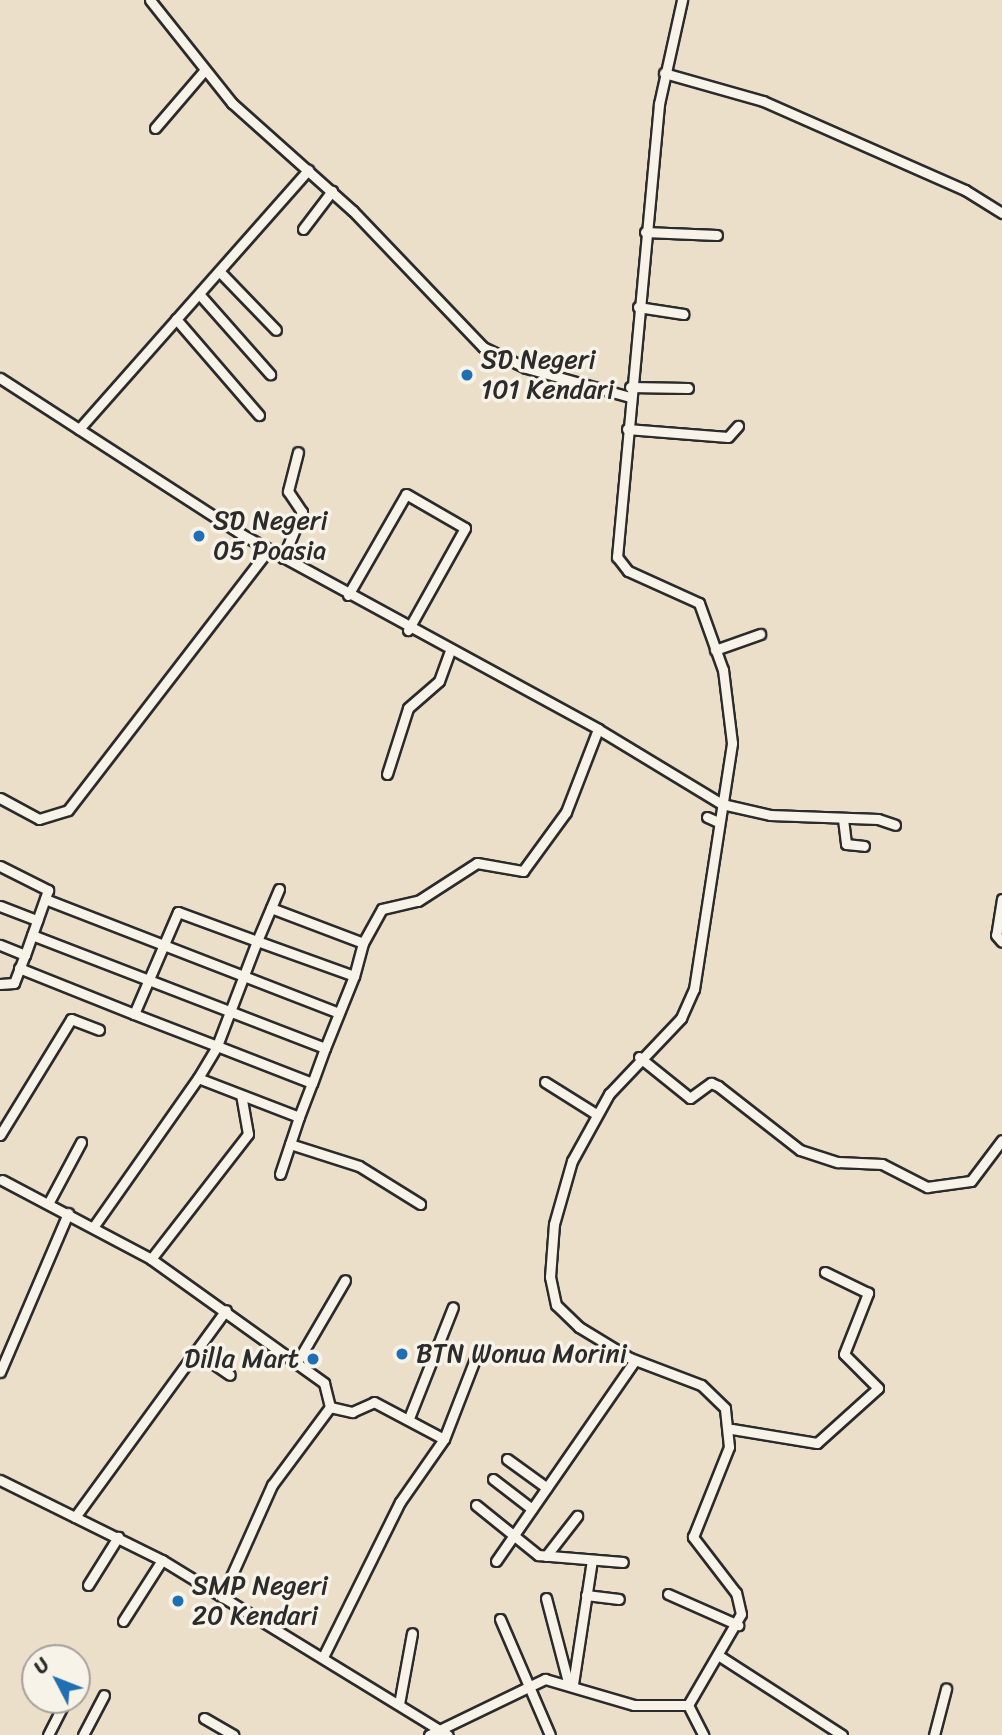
<!DOCTYPE html>
<html>
<head>
<meta charset="utf-8">
<style>
  body { margin:0 }
  #map { position:relative; width:1002px; height:1735px; overflow:hidden; background:#ecdfca; font-family:Sriracha,sans-serif }
  div>[style] { position:absolute }
  [style*='--x'] { left:calc(var(--x)*1px); top:calc(var(--y)*1px); width:calc(var(--w)*1px); rotate:calc(var(--a)*1deg) }
  .roads { filter:drop-shadow(2px 0 #2b2b2b) drop-shadow(-2px 0 #2b2b2b) drop-shadow(0 2px #2b2b2b) drop-shadow(0 -2px #2b2b2b) }
  .minor>* { height:9px; margin:-4.5px; padding:0 4.5px; transform-origin:4.5px; border-radius:4.5px; background:#f7f3e8 }
  .dots>* { width:19px; height:19px; translate:-50% -50%; box-sizing:border-box; border:4px solid #f7f3e8; border-radius:50% }
  span { translate:-50% -50%; white-space:nowrap; text-align:center; line-height:1.15; -webkit-text-stroke:7px #f7f3e8; paint-order:stroke }
  .poi-label { font-size:26px; color:#2b2b2b }
  .left { translate:0 -50%; text-align:left }
  .right { translate:-100% -50%; text-align:right }
  .north { position:absolute; left:21px; top:1644px; width:70px; height:70px; box-sizing:border-box; background:#f7f3e8; border:2px solid #a5a39c; border-radius:50%; rotate:312deg; font-size:19px; font-weight:700; line-height:28px; text-align:center; color:#2b2b2b }
  .north::after { content:''; display:block; margin:auto; width:24px; height:32px; background:#1f6fb2; clip-path:polygon(50% 0,100% 100%,50% 72%,0 100%) }
</style>
</head>
<body>
<div id="map">
  <div class="roads">
    <div class="minor">
      <div style="--x:150;--y:0;--w:132;--a:51.5"></div>
      <div style="--x:232;--y:103;--w:162;--a:41.8"></div>
      <div style="--x:353;--y:211;--w:188;--a:46.3"></div>
      <div style="--x:483;--y:347;--w:48;--a:26"></div>
      <div style="--x:526;--y:368;--w:108;--a:15.6"></div>
      <div style="--x:664;--y:73;--w:103;--a:15.8"></div>
      <div style="--x:763;--y:101;--w:221;--a:23.8"></div>
      <div style="--x:965;--y:190;--w:44;--a:31.9"></div>
      <div style="--x:155;--y:128;--w:74;--a:-49.4"></div>
      <div style="--x:303;--y:229;--w:48;--a:-52.7"></div>
      <div style="--x:645;--y:232;--w:72;--a:2.4"></div>
      <div style="--x:221;--y:273;--w:79;--a:46"></div>
      <div style="--x:200;--y:295;--w:106;--a:48.5"></div>
      <div style="--x:638;--y:307;--w:46;--a:8.8"></div>
      <div style="--x:176;--y:319;--w:127;--a:49.2"></div>
      <div style="--x:0;--y:378;--w:287;--a:32.9"></div>
      <div style="--x:241;--y:534;--w:407;--a:28.6"></div>
      <div style="--x:598;--y:729;--w:145;--a:31.2"></div>
      <div style="--x:722;--y:804;--w:49;--a:12.9"></div>
      <div style="--x:770;--y:815;--w:108;--a:2.1"></div>
      <div style="--x:878;--y:819;--w:18;--a:19"></div>
      <div style="--x:630;--y:387;--w:58;--a:1"></div>
      <div style="--x:79;--y:429;--w:346;--a:-48.5"></div>
      <div style="--x:627;--y:429;--w:101;--a:4.5"></div>
      <div style="--x:728;--y:437;--w:15;--a:-48"></div>
      <div style="--x:283;--y:558;--w:50;--a:-67.6"></div>
      <div style="--x:302;--y:512;--w:25;--a:-124"></div>
      <div style="--x:288;--y:491;--w:40;--a:-75.6"></div>
      <div style="--x:348;--y:595;--w:116;--a:-60.1"></div>
      <div style="--x:406;--y:494;--w:68;--a:30"></div>
      <div style="--x:465;--y:528;--w:117;--a:119.2"></div>
      <div style="--x:715;--y:650;--w:48;--a:-19.6"></div>
      <div style="--x:387;--y:774;--w:69;--a:-72.3"></div>
      <div style="--x:408;--y:708;--w:41;--a:-41.1"></div>
      <div style="--x:439;--y:681;--w:30;--a:-70"></div>
      <div style="--x:0;--y:798;--w:44;--a:28.3"></div>
      <div style="--x:39;--y:819;--w:30;--a:-17"></div>
      <div style="--x:68;--y:810;--w:329;--a:-52.4"></div>
      <div style="--x:707;--y:817;--w:12;--a:24"></div>
      <div style="--x:843;--y:819;--w:25;--a:83"></div>
      <div style="--x:846;--y:844;--w:18;--a:6"></div>
      <div style="--x:0;--y:866;--w:54;--a:26.6"></div>
      <div style="--x:48;--y:890;--w:69;--a:109.5"></div>
      <div style="--x:25;--y:955;--w:27;--a:-158"></div>
      <div style="--x:279;--y:889;--w:56;--a:112.9"></div>
      <div style="--x:257;--y:941;--w:103;--a:19.8"></div>
      <div style="--x:45;--y:899;--w:315;--a:21.2"></div>
      <div style="--x:1002;--y:899;--w:36;--a:99"></div>
      <div style="--x:996;--y:935;--w:9;--a:49"></div>
      <div style="--x:0;--y:906;--w:40;--a:21"></div>
      <div style="--x:271;--y:908;--w:98;--a:20.8"></div>
      <div style="--x:363;--y:943;--w:34;--a:105"></div>
      <div style="--x:354;--y:976;--w:78;--a:111.9"></div>
      <div style="--x:325;--y:1048;--w:37;--a:110"></div>
      <div style="--x:312;--y:1083;--w:36;--a:111"></div>
      <div style="--x:299;--y:1117;--w:108;--a:-158.9"></div>
      <div style="--x:198;--y:1078;--w:37;--a:-59"></div>
      <div style="--x:217;--y:1046;--w:102;--a:21.3"></div>
      <div style="--x:178;--y:912;--w:84;--a:20.2"></div>
      <div style="--x:257;--y:941;--w:112;--a:110.9"></div>
      <div style="--x:217;--y:1046;--w:89;--a:-158.9"></div>
      <div style="--x:134;--y:1014;--w:111;--a:-66.7"></div>
      <div style="--x:32;--y:935;--w:314;--a:21.1"></div>
      <div style="--x:363;--y:943;--w:39;--a:-61"></div>
      <div style="--x:382;--y:909;--w:37;--a:-13"></div>
      <div style="--x:418;--y:901;--w:70;--a:-32.8"></div>
      <div style="--x:477;--y:863;--w:47;--a:9.9"></div>
      <div style="--x:523;--y:871;--w:73;--a:-53.9"></div>
      <div style="--x:566;--y:812;--w:89;--a:-68.9"></div>
      <div style="--x:19;--y:968;--w:124;--a:21.8"></div>
      <div style="--x:0;--y:984;--w:14;--a:-4"></div>
      <div style="--x:14;--y:983;--w:30;--a:-69"></div>
      <div style="--x:639;--y:1057;--w:65;--a:38.8"></div>
      <div style="--x:690;--y:1098;--w:26;--a:-36"></div>
      <div style="--x:711;--y:1083;--w:8;--a:23"></div>
      <div style="--x:718;--y:1086;--w:104;--a:38"></div>
      <div style="--x:800;--y:1150;--w:40;--a:18"></div>
      <div style="--x:838;--y:1162;--w:44;--a:2.6"></div>
      <div style="--x:882;--y:1164;--w:51;--a:27.1"></div>
      <div style="--x:927;--y:1187;--w:44;--a:-7.8"></div>
      <div style="--x:971;--y:1181;--w:51;--a:-52.9"></div>
      <div style="--x:545;--y:1082;--w:60;--a:32.1"></div>
      <div style="--x:0;--y:1135;--w:136;--a:-58.5"></div>
      <div style="--x:71;--y:1019;--w:30;--a:21"></div>
      <div style="--x:290;--y:1144;--w:72;--a:17.7"></div>
      <div style="--x:359;--y:1166;--w:72;--a:31.9"></div>
      <div style="--x:280;--y:1174;--w:60;--a:-71.6"></div>
      <div style="--x:2;--y:1180;--w:169;--a:27.9"></div>
      <div style="--x:151;--y:1259;--w:213;--a:35.6"></div>
      <div style="--x:324;--y:1383;--w:25;--a:76"></div>
      <div style="--x:330;--y:1407;--w:97;--a:126.6"></div>
      <div style="--x:272;--y:1485;--w:123;--a:114.1"></div>
      <div style="--x:49;--y:1202;--w:68;--a:-61.9"></div>
      <div style="--x:94;--y:1226;--w:181;--a:-54.9"></div>
      <div style="--x:151;--y:1259;--w:158;--a:-52.2"></div>
      <div style="--x:248;--y:1134;--w:39;--a:-100"></div>
      <div style="--x:195;--y:1351;--w:42;--a:34.4"></div>
      <div style="--x:296;--y:1364;--w:97;--a:-59.7"></div>
      <div style="--x:0;--y:1372;--w:173;--a:-66.8"></div>
      <div style="--x:330;--y:1407;--w:23;--a:13"></div>
      <div style="--x:352;--y:1412;--w:24;--a:-24"></div>
      <div style="--x:374;--y:1402;--w:79;--a:27.9"></div>
      <div style="--x:409;--y:1418;--w:119;--a:-68.4"></div>
      <div style="--x:732;--y:1429;--w:86;--a:9.4"></div>
      <div style="--x:817;--y:1443;--w:82;--a:-42"></div>
      <div style="--x:878;--y:1388;--w:48;--a:-135"></div>
      <div style="--x:844;--y:1354;--w:66;--a:-68.5"></div>
      <div style="--x:868;--y:1293;--w:48;--a:-154"></div>
      <div style="--x:507;--y:1459;--w:49;--a:35.9"></div>
      <div style="--x:493;--y:1479;--w:49;--a:37.6"></div>
      <div style="--x:0;--y:1480;--w:181;--a:26.3"></div>
      <div style="--x:162;--y:1560;--w:335;--a:31.5"></div>
      <div style="--x:476;--y:1505;--w:80;--a:38.9"></div>
      <div style="--x:538;--y:1555;--w:85;--a:4.7"></div>
      <div style="--x:75;--y:1517;--w:256;--a:-53.9"></div>
      <div style="--x:546;--y:1556;--w:51;--a:-52.2"></div>
      <div style="--x:496;--y:1561;--w:244;--a:-55.3"></div>
      <div style="--x:88;--y:1585;--w:57;--a:-58"></div>
      <div style="--x:668;--y:1594;--w:77;--a:23.9"></div>
      <div style="--x:586;--y:1595;--w:33;--a:7"></div>
      <div style="--x:546;--y:1598;--w:87;--a:75.3"></div>
      <div style="--x:500;--y:1619;--w:126;--a:66.7"></div>
      <div style="--x:123;--y:1621;--w:72;--a:-57.4"></div>
      <div style="--x:323;--y:1657;--w:173;--a:-63.6"></div>
      <div style="--x:400;--y:1502;--w:77;--a:-55.1"></div>
      <div style="--x:444;--y:1439;--w:86;--a:-68.8"></div>
      <div style="--x:721;--y:1657;--w:144;--a:32.8"></div>
      <div style="--x:573;--y:1684;--w:125;--a:-81.3"></div>
      <div style="--x:399;--y:1704;--w:72;--a:-79.6"></div>
      <div style="--x:688;--y:1705;--w:34;--a:63"></div>
      <div style="--x:204;--y:1718;--w:34;--a:30"></div>
      <div style="--x:48;--y:1735;--w:39;--a:-63"></div>
      <div style="--x:83;--y:1735;--w:45;--a:-62.3"></div>
      <div style="--x:429;--y:1735;--w:129;--a:-25.8"></div>
      <div style="--x:545;--y:1679;--w:93;--a:16.3"></div>
      <div style="--x:634;--y:1705;--w:54;--a:0"></div>
      <div style="--x:688;--y:1705;--w:105;--a:-59.8"></div>
      <div style="--x:741;--y:1614;--w:22;--a:-103"></div>
      <div style="--x:736;--y:1593;--w:71;--a:-127.5"></div>
      <div style="--x:693;--y:1537;--w:97;--a:-68.2"></div>
      <div style="--x:729;--y:1447;--w:39;--a:-96"></div>
      <div style="--x:725;--y:1408;--w:33;--a:-136"></div>
      <div style="--x:701;--y:1385;--w:76;--a:-159.2"></div>
      <div style="--x:630;--y:1358;--w:60;--a:-148.7"></div>
      <div style="--x:579;--y:1327;--w:32;--a:-136"></div>
      <div style="--x:556;--y:1305;--w:29;--a:-102"></div>
      <div style="--x:550;--y:1277;--w:53;--a:-85.7"></div>
      <div style="--x:554;--y:1224;--w:66;--a:-74.1"></div>
      <div style="--x:572;--y:1161;--w:77;--a:-61.1"></div>
      <div style="--x:609;--y:1094;--w:105;--a:-46.5"></div>
      <div style="--x:681;--y:1018;--w:32;--a:-66"></div>
      <div style="--x:694;--y:989;--w:249;--a:-81.2"></div>
      <div style="--x:732;--y:743;--w:74;--a:-97"></div>
      <div style="--x:723;--y:670;--w:71;--a:-109.7"></div>
      <div style="--x:699;--y:603;--w:78;--a:-155.7"></div>
      <div style="--x:628;--y:571;--w:18;--a:-128"></div>
      <div style="--x:617;--y:557;--w:455;--a:-84.7"></div>
      <div style="--x:659;--y:104;--w:107;--a:-77.5"></div>
      <div style="--x:934;--y:1735;--w:48;--a:-75.4"></div>
    </div>
  </div>
  <div class="dots">
    <div style="left:467px;top:375px;background:#1f6fb2"></div>
    <div style="left:199px;top:536px;background:#1f6fb2"></div>
    <div style="left:402px;top:1354px;background:#1f6fb2"></div>
    <div style="left:313px;top:1359px;background:#1f6fb2"></div>
    <div style="left:178px;top:1601px;background:#1f6fb2"></div>
  </div>
  <div class="poi-label">
    <span class="left" style="left:481px;top:375px">SD Negeri<br>101 Kendari</span>
    <span class="left" style="left:213px;top:536px">SD Negeri<br>05 Poasia</span>
    <span class="left" style="left:416px;top:1354px">BTN Wonua Morini</span>
    <span class="right" style="left:299px;top:1359px">Dilla Mart</span>
    <span class="left" style="left:192px;top:1601px">SMP Negeri<br>20 Kendari</span>
  </div>
  <div class="north">U</div>
</div>
</body>
</html>
